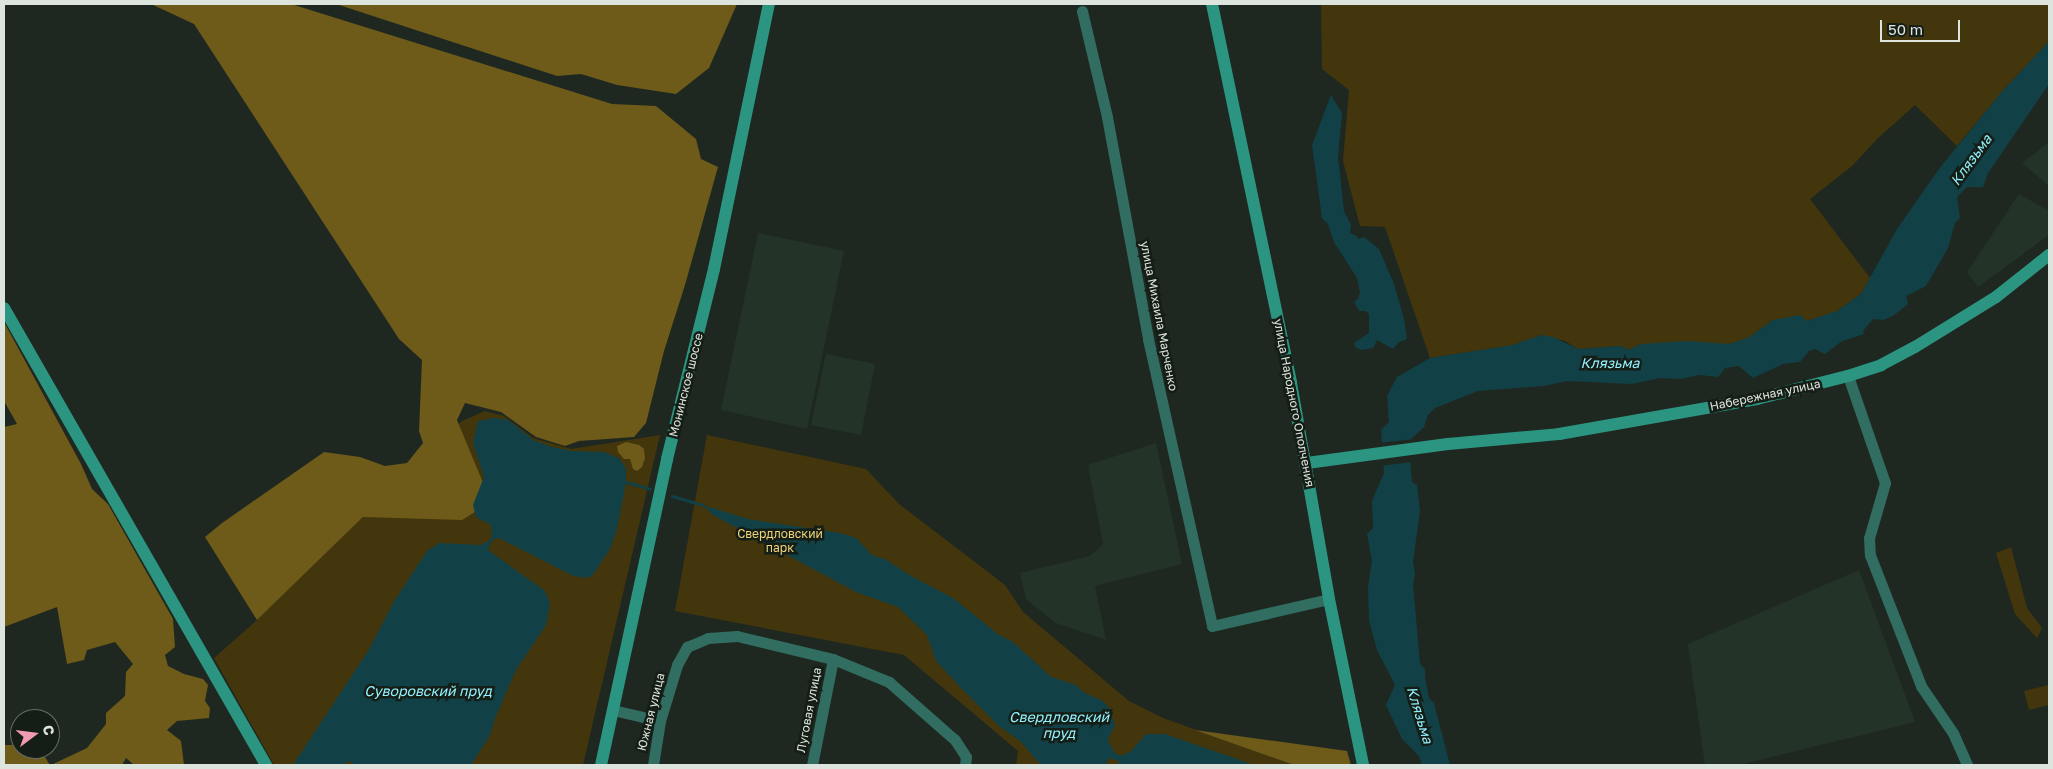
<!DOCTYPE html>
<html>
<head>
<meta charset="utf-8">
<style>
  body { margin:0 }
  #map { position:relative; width:2053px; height:769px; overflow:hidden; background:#1e2820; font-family:"Golos Text",sans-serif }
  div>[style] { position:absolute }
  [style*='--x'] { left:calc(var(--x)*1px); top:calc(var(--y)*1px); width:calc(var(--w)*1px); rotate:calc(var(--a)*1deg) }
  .built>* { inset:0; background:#243327 }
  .green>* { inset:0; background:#43360c }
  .forest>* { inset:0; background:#6e5a19 }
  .water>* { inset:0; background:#114147 }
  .pier>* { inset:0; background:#1e2820 }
  .stream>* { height:3px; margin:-1.5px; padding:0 1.5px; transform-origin:1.5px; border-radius:1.5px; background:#114147 }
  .street>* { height:11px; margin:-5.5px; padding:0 5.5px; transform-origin:5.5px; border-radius:5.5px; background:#316d61 }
  .secondary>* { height:12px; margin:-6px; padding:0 6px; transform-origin:6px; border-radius:6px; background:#2b9582 }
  span { translate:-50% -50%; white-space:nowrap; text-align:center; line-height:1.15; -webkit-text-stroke:5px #151e16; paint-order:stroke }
  .street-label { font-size:12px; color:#dde4de }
  .park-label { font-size:12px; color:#f1d379 }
  .water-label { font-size:14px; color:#92f1fe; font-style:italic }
  .frame { position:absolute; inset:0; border:5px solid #dde4de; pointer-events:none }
  .north { position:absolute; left:10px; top:709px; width:50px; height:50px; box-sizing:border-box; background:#151e16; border:1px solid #656d66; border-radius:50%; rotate:75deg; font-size:14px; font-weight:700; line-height:20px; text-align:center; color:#dde4de }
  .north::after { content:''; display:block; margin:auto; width:18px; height:22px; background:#f29aaf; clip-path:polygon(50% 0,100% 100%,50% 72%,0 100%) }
  .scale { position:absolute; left:1880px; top:20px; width:80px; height:22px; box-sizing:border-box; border:2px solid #dde4de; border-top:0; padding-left:6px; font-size:15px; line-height:18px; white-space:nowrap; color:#dde4de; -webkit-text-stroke:4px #151e16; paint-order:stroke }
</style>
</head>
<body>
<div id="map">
  <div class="built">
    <div style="clip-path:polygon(2049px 142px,2049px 186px,2022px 163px)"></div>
    <div style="clip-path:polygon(2019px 194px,2049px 211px,2049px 235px,1978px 287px,1967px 272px)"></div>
    <div style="clip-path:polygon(758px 233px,844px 251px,807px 429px,721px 410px)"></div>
    <div style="clip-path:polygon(826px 354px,875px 364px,861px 435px,811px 425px)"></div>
    <div style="clip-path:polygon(1156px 443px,1182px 564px,1095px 586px,1106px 640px,1056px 623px,1026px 599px,1020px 573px,1090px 556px,1103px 544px,1088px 465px)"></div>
    <div style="clip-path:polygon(1859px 570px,1915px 722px,1739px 765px,1705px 765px,1688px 644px)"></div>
  </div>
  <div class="green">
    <div style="clip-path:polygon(1321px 4px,2049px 4px,2049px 41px,2000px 94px,1957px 146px,1915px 105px,1877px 139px,1852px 166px,1810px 199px,1870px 278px,1861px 294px,1837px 311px,1807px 321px,1773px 320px,1748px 338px,1729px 344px,1641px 344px,1629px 350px,1621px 346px,1578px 349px,1565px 341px,1541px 335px,1513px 345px,1430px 358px,1385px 227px,1360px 226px,1343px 161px,1349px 90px,1322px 69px)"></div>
    <div style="clip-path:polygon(485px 411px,504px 416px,533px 438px,571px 449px,660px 435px,583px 765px,274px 765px,214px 658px,257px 620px,462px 421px)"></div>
    <div style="clip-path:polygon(707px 435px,866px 469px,899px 504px,1005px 585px,1023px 612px,1129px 701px,1163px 718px,1294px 765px,1016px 765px,1018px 751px,904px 655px,675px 611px)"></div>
    <div style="clip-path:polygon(2011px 547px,2027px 608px,2042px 628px,2037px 638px,2015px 614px,1996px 553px)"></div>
    <div style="clip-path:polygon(2049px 685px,2049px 705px,2029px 710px,2024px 691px)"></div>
  </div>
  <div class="forest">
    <div style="clip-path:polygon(151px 4px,291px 4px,612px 104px,656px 106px,696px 139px,701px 159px,718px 167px,685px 285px,664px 351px,646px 423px,634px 437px,579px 441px,565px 446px,536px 437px,501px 412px,465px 403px,457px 420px,486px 490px,478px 510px,462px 520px,363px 517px,257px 620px,205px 537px,222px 523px,324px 452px,360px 457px,385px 466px,407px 463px,423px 443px,419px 431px,422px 360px,399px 339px,194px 24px)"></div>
    <div style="clip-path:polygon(336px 4px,737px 4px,709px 68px,676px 94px,617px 85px,581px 74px,557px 76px)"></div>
    <div style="clip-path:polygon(4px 322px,81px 464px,92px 489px,108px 504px,173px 619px,175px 647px,165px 655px,168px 666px,184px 674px,203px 679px,208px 685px,205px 701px,210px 708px,209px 718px,177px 721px,167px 730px,181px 741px,184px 765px,134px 765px,126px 758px,122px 765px,51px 765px,87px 748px,106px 724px,106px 713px,125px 696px,126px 672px,133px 664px,115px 642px,87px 650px,84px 660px,67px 664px,57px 607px,4px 627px,4px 427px,17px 424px,4px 401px)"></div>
    <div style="clip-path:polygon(626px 442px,639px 445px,644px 449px,645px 458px,642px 467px,637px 471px,633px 469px,630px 459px,624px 459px,618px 452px,617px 446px)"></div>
    <div style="clip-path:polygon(1195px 730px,1347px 751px,1351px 765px,1294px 765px)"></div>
    <div style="clip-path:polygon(4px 745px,20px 745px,20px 749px,40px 749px,50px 765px,4px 765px)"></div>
  </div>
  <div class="water">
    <div style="clip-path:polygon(2049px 41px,2049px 84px,1988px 173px,1983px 187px,1967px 187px,1957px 197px,1960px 218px,1955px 223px,1948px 248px,1926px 286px,1906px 296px,1908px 304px,1893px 316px,1883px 320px,1873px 319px,1863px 331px,1864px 334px,1842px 341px,1825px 354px,1815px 349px,1809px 351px,1800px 362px,1783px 364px,1753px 378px,1739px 366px,1725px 368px,1718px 377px,1700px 375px,1680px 379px,1660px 378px,1632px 384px,1567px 381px,1544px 386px,1478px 391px,1435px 408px,1428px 415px,1424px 427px,1411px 439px,1409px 446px,1412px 482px,1417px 485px,1420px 511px,1413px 562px,1415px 574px,1413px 584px,1420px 664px,1425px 669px,1425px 678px,1429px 698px,1434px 703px,1450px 765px,1422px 765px,1419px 756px,1402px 739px,1386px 705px,1395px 685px,1377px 650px,1369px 620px,1368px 587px,1372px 561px,1367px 534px,1373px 528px,1372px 501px,1384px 473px,1381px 430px,1389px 422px,1387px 396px,1397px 377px,1430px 358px,1513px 345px,1541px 335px,1553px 337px,1578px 349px,1621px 346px,1629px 350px,1641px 344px,1687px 341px,1729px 344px,1748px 338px,1773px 320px,1800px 315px,1807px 321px,1837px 311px,1861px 294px,1897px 229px,1939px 169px,2000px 94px)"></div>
    <div style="clip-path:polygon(1331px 95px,1342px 113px,1338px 157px,1344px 211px,1351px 225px,1350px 233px,1357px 236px,1358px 239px,1364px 237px,1379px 249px,1394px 284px,1404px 319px,1407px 339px,1399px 342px,1393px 349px,1377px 340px,1373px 348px,1362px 350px,1356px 348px,1354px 343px,1369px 333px,1369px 314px,1365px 311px,1359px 311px,1354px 302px,1358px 299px,1360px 292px,1357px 278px,1334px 242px,1328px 224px,1322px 218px,1312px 145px)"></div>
    <div style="clip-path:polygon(494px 418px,508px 420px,533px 440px,552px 447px,572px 451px,604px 452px,619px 458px,626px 469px,626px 482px,617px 529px,610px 549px,592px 576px,585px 578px,573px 576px,499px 538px,492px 540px,491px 525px,476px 517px,473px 505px,484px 477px,473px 443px,478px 421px)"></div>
    <div style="clip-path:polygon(703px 505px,748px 519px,840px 533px,856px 538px,873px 556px,885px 559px,911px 576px,953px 598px,999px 635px,1013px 642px,1051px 677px,1076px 685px,1083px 692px,1103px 701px,1110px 709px,1115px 726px,1108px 738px,1109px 743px,1115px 753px,1121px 756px,1131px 751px,1146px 734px,1165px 734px,1254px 765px,1117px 765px,1119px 761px,1109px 758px,1105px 765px,1041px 765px,1020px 741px,999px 726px,960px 687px,936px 661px,927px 635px,898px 607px,856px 592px,713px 515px)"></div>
    <div style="clip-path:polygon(487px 542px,490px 544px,488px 550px,545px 591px,550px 604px,546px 625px,516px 670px,496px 716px,489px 737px,471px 765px,355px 765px,349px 761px,343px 765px,293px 765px,368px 651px,395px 600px,427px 551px,439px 543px,480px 545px)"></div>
  </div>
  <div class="pier">
    <div style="clip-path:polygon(1415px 439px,1411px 446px,1412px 462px,1380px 466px,1378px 443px)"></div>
  </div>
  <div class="stream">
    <div style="--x:626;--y:482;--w:25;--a:16"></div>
    <div style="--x:672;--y:496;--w:32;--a:16"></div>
    <div style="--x:488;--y:543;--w:5;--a:-53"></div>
  </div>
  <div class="street">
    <div style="--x:1082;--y:11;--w:109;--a:76.7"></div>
    <div style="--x:1107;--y:117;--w:226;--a:79.5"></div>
    <div style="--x:1148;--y:339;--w:294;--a:77.4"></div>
    <div style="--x:1212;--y:626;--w:120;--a:-13"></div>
    <div style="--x:1848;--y:376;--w:113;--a:70.9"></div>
    <div style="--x:1885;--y:483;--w:57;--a:106.2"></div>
    <div style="--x:1869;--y:538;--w:17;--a:87"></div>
    <div style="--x:1870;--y:555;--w:141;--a:68.7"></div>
    <div style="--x:1921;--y:686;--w:57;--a:55.8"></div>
    <div style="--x:1953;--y:733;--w:35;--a:66"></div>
    <div style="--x:613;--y:710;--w:48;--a:13.2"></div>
    <div style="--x:653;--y:765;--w:45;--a:-81"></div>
    <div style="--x:660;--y:721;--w:59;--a:-73.1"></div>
    <div style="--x:677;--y:665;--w:21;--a:-61"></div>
    <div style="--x:687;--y:647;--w:23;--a:-23"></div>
    <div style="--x:708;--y:638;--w:29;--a:-4"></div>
    <div style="--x:737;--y:636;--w:99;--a:13.5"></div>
    <div style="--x:833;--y:659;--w:61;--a:22.3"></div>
    <div style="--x:889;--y:682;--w:88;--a:41.3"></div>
    <div style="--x:955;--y:740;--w:20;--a:57"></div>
    <div style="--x:966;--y:757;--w:8;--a:97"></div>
    <div style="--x:812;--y:765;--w:108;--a:-78.8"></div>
  </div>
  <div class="secondary">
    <div style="--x:1212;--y:4;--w:387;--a:78.2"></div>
    <div style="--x:1291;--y:383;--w:219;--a:80"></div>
    <div style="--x:1329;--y:599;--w:169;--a:78.4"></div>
    <div style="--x:4;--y:308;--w:527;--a:60.17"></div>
    <div style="--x:1307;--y:463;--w:142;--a:-7.7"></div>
    <div style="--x:1448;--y:444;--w:111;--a:-5.1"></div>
    <div style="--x:1559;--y:434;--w:201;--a:-10"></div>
    <div style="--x:1757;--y:399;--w:94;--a:-14.2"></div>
    <div style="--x:1848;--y:376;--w:35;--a:-18"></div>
    <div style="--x:1881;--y:365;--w:38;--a:-28"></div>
    <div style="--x:1915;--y:347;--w:95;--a:-31.7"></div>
    <div style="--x:1996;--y:297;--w:68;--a:-38.4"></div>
    <div style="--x:601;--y:765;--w:313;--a:-77.8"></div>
    <div style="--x:667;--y:459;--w:196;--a:-76.1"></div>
    <div style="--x:714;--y:269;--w:271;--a:-78.3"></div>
  </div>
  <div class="street-label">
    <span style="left:1159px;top:316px;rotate:79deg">улица Михаила Марченко</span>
    <span style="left:686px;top:385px;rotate:-76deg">Монинское шоссе</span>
    <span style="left:1765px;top:395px;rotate:-12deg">Набережная улица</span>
    <span style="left:1294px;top:403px;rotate:79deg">улица Народного Ополчения</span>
    <span style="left:809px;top:710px;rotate:-79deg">Луговая улица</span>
    <span style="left:651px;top:712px;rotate:-76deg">Южная улица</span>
  </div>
  <div class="park-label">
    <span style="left:780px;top:541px">Свердловский<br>парк</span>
  </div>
  <div class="water-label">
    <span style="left:1971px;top:160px;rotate:-54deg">Клязьма</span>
    <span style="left:1610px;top:363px">Клязьма</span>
    <span style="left:428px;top:691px">Суворовский пруд</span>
    <span style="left:1420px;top:715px;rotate:73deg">Клязьма</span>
    <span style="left:1059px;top:725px">Свердловский<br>пруд</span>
  </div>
  <div class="frame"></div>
  <div class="north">С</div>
  <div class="scale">50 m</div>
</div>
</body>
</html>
